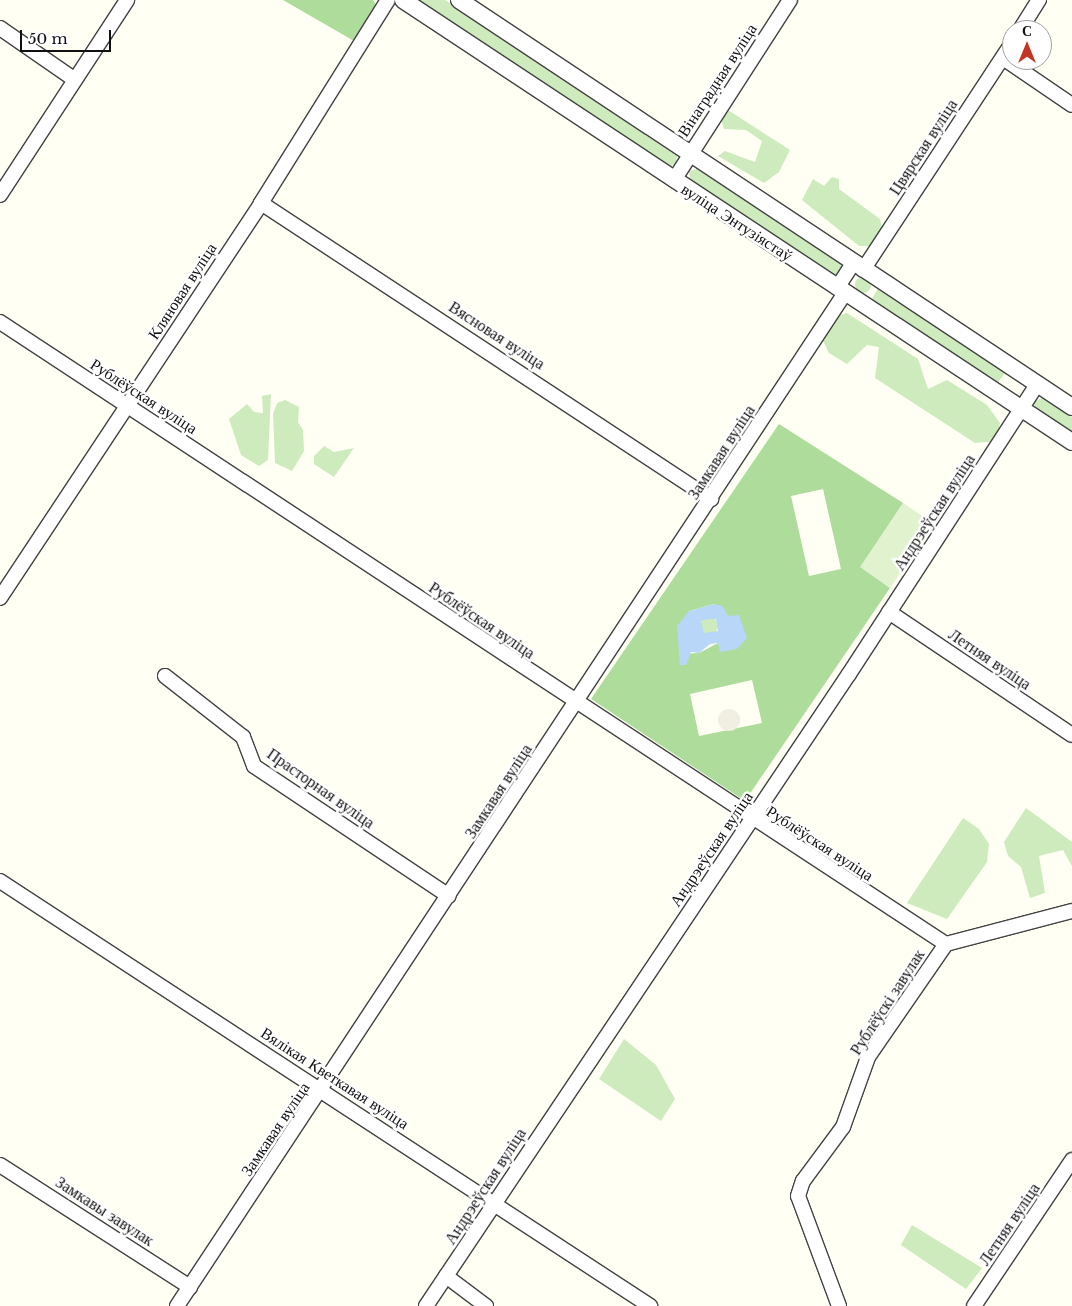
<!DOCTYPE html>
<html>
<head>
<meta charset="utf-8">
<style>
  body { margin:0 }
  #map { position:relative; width:1072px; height:1306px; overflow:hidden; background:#fffff4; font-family:"Libre Baskerville",serif }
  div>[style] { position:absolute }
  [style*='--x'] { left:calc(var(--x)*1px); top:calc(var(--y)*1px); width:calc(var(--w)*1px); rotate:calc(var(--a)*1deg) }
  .green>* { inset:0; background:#cdebbc }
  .round { border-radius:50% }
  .forest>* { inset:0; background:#aedc9b }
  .pitch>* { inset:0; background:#e0f2ce }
  .plaza>* { inset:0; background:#f1efe1 }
  .water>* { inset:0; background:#b8d6f7 }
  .roads { filter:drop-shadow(1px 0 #434343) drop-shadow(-1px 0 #434343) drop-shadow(0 1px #434343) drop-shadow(0 -1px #434343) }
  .minor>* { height:14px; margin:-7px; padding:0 7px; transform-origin:7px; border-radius:7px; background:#fff }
  .tertiary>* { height:16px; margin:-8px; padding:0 8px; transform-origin:8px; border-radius:8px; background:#fff }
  span { translate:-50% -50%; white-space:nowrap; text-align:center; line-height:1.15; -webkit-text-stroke:5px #fff; paint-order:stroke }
  .street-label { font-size:16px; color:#101010 }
  .north { position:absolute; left:1002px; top:20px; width:50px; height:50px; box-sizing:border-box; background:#fff; border:1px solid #9f9f9f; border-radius:50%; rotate:0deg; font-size:14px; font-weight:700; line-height:20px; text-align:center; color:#101010 }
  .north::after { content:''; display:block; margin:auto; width:18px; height:22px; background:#c33626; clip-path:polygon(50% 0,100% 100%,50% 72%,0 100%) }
  .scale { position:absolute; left:20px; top:30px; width:91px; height:22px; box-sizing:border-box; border:2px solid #101010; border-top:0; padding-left:6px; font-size:15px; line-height:18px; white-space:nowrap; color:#101010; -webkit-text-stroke:4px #fff; paint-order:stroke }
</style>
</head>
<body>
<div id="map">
  <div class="green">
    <div style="clip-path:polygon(419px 0,445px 0,677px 156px,676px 163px,671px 166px,568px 102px)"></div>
    <div style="clip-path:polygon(728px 110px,790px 150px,779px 172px,764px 183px,718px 156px,725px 151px,755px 162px,762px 141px,746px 130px,724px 129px,721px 119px)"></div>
    <div style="clip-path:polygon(697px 169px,842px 265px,838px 276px,690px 180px,689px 171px)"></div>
    <div style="clip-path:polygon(832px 177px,839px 179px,839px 189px,880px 219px,883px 232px,871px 246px,859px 246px,802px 200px,813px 179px,824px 186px)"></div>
    <div class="round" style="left:855px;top:277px;width:16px;height:16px"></div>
    <div style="clip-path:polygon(878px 288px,1006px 372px,996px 385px,872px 299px)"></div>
    <div style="clip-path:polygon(847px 313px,918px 359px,928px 389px,947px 380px,987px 405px,1000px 423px,996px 441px,975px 443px,875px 378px,879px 347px,867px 345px,847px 364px,829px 353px,823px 341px,834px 317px)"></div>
    <div style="clip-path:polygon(271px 394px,268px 460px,259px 466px,241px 455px,229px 419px,247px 404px,254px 412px,263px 413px,262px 396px)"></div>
    <div style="clip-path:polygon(1043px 398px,1072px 417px,1072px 434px,1035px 410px,1034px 401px)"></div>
    <div style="clip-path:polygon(285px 400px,299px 407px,298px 422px,303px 430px,304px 451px,292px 471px,275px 463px,273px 414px,277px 403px)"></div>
    <div style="clip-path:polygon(324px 446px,334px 452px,354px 448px,334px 477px,314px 464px,314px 456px)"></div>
    <div class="round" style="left:700px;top:617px;width:18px;height:18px"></div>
    <div style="clip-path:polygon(1026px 808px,1072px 842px,1072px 866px,1063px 850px,1039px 856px,1045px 893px,1030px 898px,1021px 867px,1008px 856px,1004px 842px)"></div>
    <div style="clip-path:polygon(963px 818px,979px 829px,989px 844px,987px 862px,947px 919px,907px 903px)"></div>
    <div style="clip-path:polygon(624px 1039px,656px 1065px,675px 1099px,661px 1121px,599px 1079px)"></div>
    <div style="clip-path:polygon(912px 1225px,982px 1268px,966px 1289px,901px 1245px)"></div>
  </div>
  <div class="forest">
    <div style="clip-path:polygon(283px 0,373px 0,377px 7px,354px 41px)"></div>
    <div style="clip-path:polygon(evenodd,779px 424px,903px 503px,861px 567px,890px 588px,745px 801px,591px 699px,779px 424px,823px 489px,841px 569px,809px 576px,791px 496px,823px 489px,779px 424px,714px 604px,728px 616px,718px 643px,699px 653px,679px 654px,689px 611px,714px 604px,779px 424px,752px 680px,762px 723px,699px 736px,690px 694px,752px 680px)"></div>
  </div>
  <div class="pitch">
    <div style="clip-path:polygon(903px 503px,934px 524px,890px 588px,860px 567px)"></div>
  </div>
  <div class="plaza">
    <div class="round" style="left:718px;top:709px;width:22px;height:22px"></div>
  </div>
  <div class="water">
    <div style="clip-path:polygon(evenodd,714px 604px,723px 606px,728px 616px,739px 615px,747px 638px,737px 649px,720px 652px,718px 643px,710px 644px,699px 653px,691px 652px,686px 665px,680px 665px,677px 626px,689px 611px,714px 604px,709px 619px,716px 619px,718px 631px,704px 633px,701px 621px,709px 619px)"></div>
  </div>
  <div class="roads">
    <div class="minor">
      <div style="--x:0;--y:28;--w:91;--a:34.7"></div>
      <div style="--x:1020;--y:30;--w:36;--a:-58"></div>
      <div style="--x:1003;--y:58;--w:83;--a:34.3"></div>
      <div style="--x:674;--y:180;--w:214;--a:-57.2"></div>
      <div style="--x:0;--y:195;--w:233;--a:-56.9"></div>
      <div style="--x:261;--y:203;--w:539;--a:33.34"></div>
      <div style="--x:863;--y:270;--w:272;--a:-56.7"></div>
      <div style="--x:837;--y:288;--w:30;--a:-57"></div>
      <div style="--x:0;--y:322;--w:1132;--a:33.33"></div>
      <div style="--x:0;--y:598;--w:473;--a:-56.5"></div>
      <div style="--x:261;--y:203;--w:239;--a:-58"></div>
      <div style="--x:889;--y:612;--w:220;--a:33.9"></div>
      <div style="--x:165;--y:676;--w:99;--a:38"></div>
      <div style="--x:243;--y:737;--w:31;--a:69"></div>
      <div style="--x:254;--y:766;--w:234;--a:33.7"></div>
      <div style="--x:0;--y:881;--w:777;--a:33.18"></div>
      <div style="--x:0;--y:1165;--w:226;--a:32.7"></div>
      <div style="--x:446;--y:1276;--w:50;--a:36.9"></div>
      <div style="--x:177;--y:1306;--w:1213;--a:-56.6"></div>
      <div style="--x:426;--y:1306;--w:760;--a:-56.21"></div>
      <div style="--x:849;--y:674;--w:346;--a:-57"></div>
      <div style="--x:839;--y:1306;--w:117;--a:-110.4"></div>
      <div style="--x:798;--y:1196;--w:16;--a:-72"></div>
      <div style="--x:803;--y:1181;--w:67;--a:-53.5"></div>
      <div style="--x:843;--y:1127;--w:74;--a:-70.3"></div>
      <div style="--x:868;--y:1057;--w:137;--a:-55.4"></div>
      <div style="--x:946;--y:944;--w:130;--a:-14.7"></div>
      <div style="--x:974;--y:1306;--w:176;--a:-56.1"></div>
    </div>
    <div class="tertiary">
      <div style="--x:403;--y:0;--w:802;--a:33.45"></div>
      <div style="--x:459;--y:0;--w:736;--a:33.58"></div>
    </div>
  </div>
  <div class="street-label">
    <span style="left:717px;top:80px;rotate:-57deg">Вінаградная вуліца</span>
    <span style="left:923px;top:147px;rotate:-57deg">Цвярская вуліца</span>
    <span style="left:737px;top:222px;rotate:33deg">вуліца Энтузіястаў</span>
    <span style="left:182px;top:291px;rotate:-57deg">Кляновая вуліца</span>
    <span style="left:497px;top:335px;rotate:33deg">Вясновая вуліца</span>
    <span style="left:144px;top:396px;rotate:33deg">Рублёўская вуліца</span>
    <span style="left:721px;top:452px;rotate:-57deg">Замкавая вуліца</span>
    <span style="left:934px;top:512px;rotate:-57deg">Андрэеўская вуліца</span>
    <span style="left:482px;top:620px;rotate:34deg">Рублёўская вуліца</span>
    <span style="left:990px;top:659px;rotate:34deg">Летняя вуліца</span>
    <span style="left:321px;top:788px;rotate:35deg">Прасторная вуліца</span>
    <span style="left:498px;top:791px;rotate:-57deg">Замкавая вуліца</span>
    <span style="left:820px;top:843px;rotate:33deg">Рублёўская вуліца</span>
    <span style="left:711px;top:849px;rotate:-56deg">Андрэеўская вуліца</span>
    <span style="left:887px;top:1002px;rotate:-57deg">Рублёўскі завулак</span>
    <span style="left:335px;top:1078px;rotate:33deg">Вялікая Кветкавая вуліца</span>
    <span style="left:275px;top:1129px;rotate:-56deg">Замкавая вуліца</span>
    <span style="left:485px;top:1186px;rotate:-57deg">Андрэеўская вуліца</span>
    <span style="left:105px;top:1211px;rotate:33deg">Замкавы завулак</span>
    <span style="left:1009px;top:1224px;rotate:-56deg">Летняя вуліца</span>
  </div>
  <div class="north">С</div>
  <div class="scale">50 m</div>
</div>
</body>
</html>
